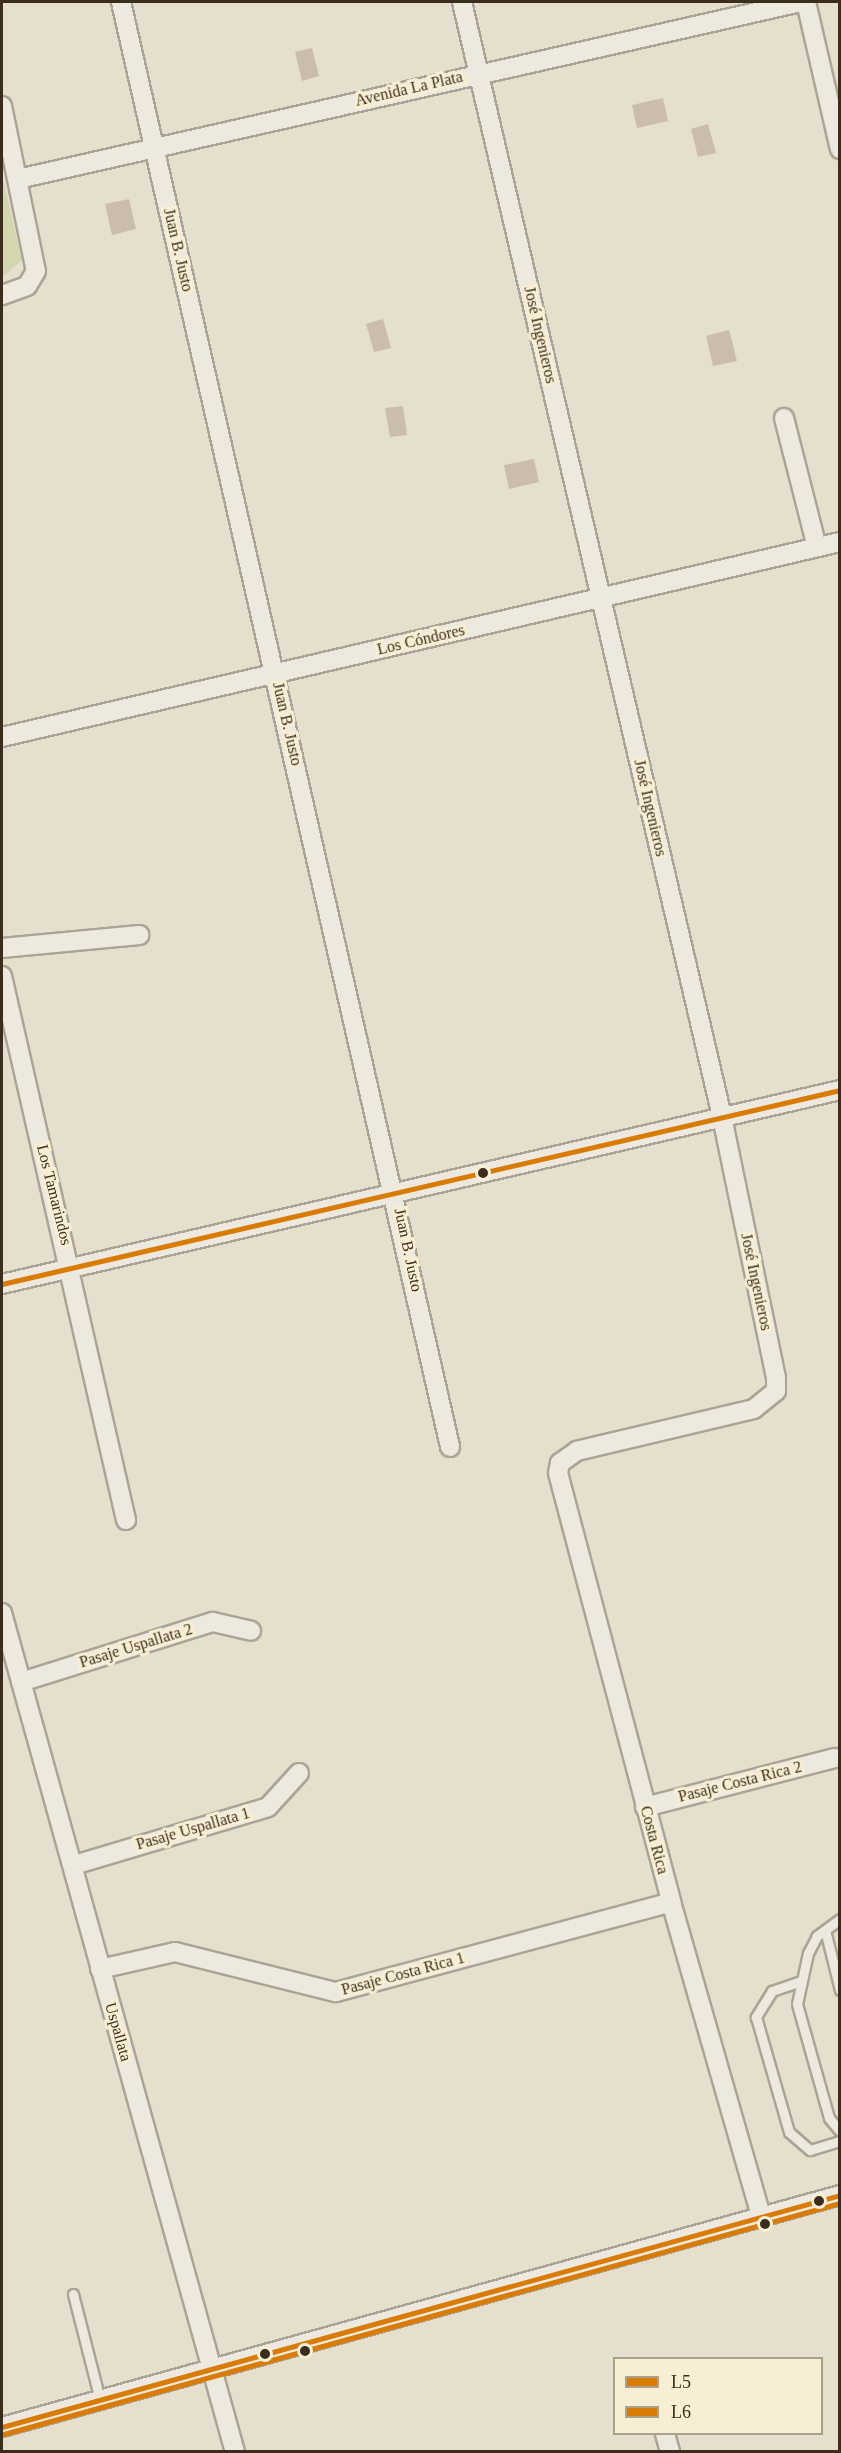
<!DOCTYPE html>
<html>
<head>
<meta charset="utf-8">
<style>
  body { margin:0 }
  #map { position:relative; width:841px; height:2453px; overflow:hidden; background:#e6dfce; font-family:"Times New Roman",serif }
  div>[style] { position:absolute }
  [style*='--x'] { left:calc(var(--x)*1px); top:calc(var(--y)*1px); width:calc(var(--w)*1px); rotate:calc(var(--a)*1deg) }
  .green>* { inset:0; background:#d4d6b0 }
  .building>* { inset:0; background:#cabdae }
  .roads { filter:drop-shadow(2px 0 #aba496) drop-shadow(-2px 0 #aba496) drop-shadow(0 2px #aba496) drop-shadow(0 -2px #aba496) }
  .service>* { height:9px; margin:-4.5px; padding:0 4.5px; transform-origin:4.5px; border-radius:4.5px; background:#eee9df }
  .minor>* { height:18px; margin:-9px; padding:0 9px; transform-origin:9px; border-radius:9px; background:#eee9df }
  .bus-1>* { height:4.5px; margin:-2.25px; padding:0 2.25px; transform-origin:2.25px; border-radius:2.25px; background:#d87c06 }
  .bus-2>* { height:4.5px; margin:-2.25px; padding:0 2.25px; transform-origin:2.25px; border-radius:2.25px; background:#d87c06 }
  .dots>* { width:16px; height:16px; translate:-50% -50%; box-sizing:border-box; border:3px solid #f7eed3; border-radius:50% }
  span { translate:-50% -50%; white-space:nowrap; text-align:center; line-height:1.15; -webkit-text-stroke:6px #f7eed3; paint-order:stroke }
  .street-label { font-size:16px; color:#3a2d1e }
  .frame { position:absolute; inset:0; border:3px solid #3a2d1e; pointer-events:none }
  .legend { position:absolute; left:613px; top:2357px; width:210px; height:78px; box-sizing:border-box; background:#f7eed3; border:2px solid #aba18b; margin:0; padding:8px 10px; list-style:none; font-size:18px; color:#3a2d1e }
  .legend li { display:flex; align-items:center; gap:12px; height:30px }
  .legend b { width:30px; border:2px solid #aba18b }
</style>
</head>
<body>
<div id="map">
  <div class="green">
    <div style="clip-path:polygon(2px 175px,22px 260px,2px 277px)"></div>
  </div>
  <div class="building">
    <div style="clip-path:polygon(312px 48px,319px 76px,302px 81px,295px 52px)"></div>
    <div style="clip-path:polygon(663px 98px,668px 121px,637px 128px,632px 105px)"></div>
    <div style="clip-path:polygon(708px 124px,716px 153px,698px 157px,691px 129px)"></div>
    <div style="clip-path:polygon(129px 199px,136px 229px,112px 235px,105px 204px)"></div>
    <div style="clip-path:polygon(383px 319px,391px 348px,374px 352px,366px 324px)"></div>
    <div style="clip-path:polygon(729px 330px,737px 361px,713px 366px,706px 336px)"></div>
    <div style="clip-path:polygon(403px 406px,407px 435px,390px 437px,385px 408px)"></div>
    <div style="clip-path:polygon(534px 459px,539px 482px,509px 489px,504px 465px)"></div>
  </div>
  <div class="roads">
    <div class="service">
      <div style="--x:840;--y:1919;--w:29;--a:144"></div>
      <div style="--x:817;--y:1936;--w:19;--a:118"></div>
      <div style="--x:808;--y:1953;--w:52;--a:102.2"></div>
      <div style="--x:797;--y:2004;--w:118;--a:74.3"></div>
      <div style="--x:829;--y:2118;--w:17;--a:50"></div>
      <div style="--x:825;--y:1930;--w:62;--a:76"></div>
      <div style="--x:801;--y:1981;--w:31;--a:161"></div>
      <div style="--x:772;--y:1991;--w:31;--a:122"></div>
      <div style="--x:756;--y:2017;--w:120;--a:74"></div>
      <div style="--x:789;--y:2132;--w:28;--a:41"></div>
      <div style="--x:810;--y:2150;--w:31;--a:-17"></div>
      <div style="--x:73;--y:2294;--w:109;--a:75.7"></div>
    </div>
    <div class="minor">
      <div style="--x:121;--y:2;--w:1482;--a:77.17"></div>
      <div style="--x:462;--y:2;--w:1145;--a:76.87"></div>
      <div style="--x:722;--y:1117;--w:267;--a:78.3"></div>
      <div style="--x:776;--y:1378;--w:13;--a:90"></div>
      <div style="--x:776;--y:1391;--w:28;--a:141"></div>
      <div style="--x:754;--y:1409;--w:182;--a:166.7"></div>
      <div style="--x:577;--y:1451;--w:21;--a:145"></div>
      <div style="--x:560;--y:1463;--w:10;--a:101"></div>
      <div style="--x:558;--y:1473;--w:444;--a:75.2"></div>
      <div style="--x:671;--y:1902;--w:326;--a:74"></div>
      <div style="--x:806;--y:2;--w:151;--a:77"></div>
      <div style="--x:2;--y:106;--w:168;--a:78.4"></div>
      <div style="--x:36;--y:271;--w:17;--a:121"></div>
      <div style="--x:27;--y:286;--w:27;--a:160"></div>
      <div style="--x:18;--y:179;--w:803;--a:-12.74"></div>
      <div style="--x:784;--y:418;--w:133;--a:75.7"></div>
      <div style="--x:2;--y:737;--w:860;--a:-13.1"></div>
      <div style="--x:2;--y:948;--w:138;--a:-5.4"></div>
      <div style="--x:2;--y:976;--w:558;--a:77.16"></div>
      <div style="--x:2;--y:1284;--w:860;--a:-13.03"></div>
      <div style="--x:2;--y:1613;--w:871;--a:74.48"></div>
      <div style="--x:21;--y:1682;--w:201;--a:-17.4"></div>
      <div style="--x:213;--y:1622;--w:39;--a:13"></div>
      <div style="--x:645;--y:1807;--w:196;--a:-14.5"></div>
      <div style="--x:74;--y:1865;--w:202;--a:-16.6"></div>
      <div style="--x:268;--y:1807;--w:46;--a:-47.6"></div>
      <div style="--x:100;--y:1969;--w:77;--a:-12.8"></div>
      <div style="--x:175;--y:1952;--w:166;--a:14"></div>
      <div style="--x:336;--y:1992;--w:347;--a:-15"></div>
      <div style="--x:2;--y:2427;--w:870;--a:-15.47"></div>
      <div style="--x:665;--y:2434;--w:19;--a:74"></div>
    </div>
  </div>
  <div class="bus-1">
    <div style="--x:2;--y:1284;--w:860;--a:-13.03"></div>
    <div style="--x:2;--y:2427;--w:870;--a:-15.47"></div>
  </div>
  <div class="bus-2">
    <div style="--x:4;--y:2434;--w:867;--a:-15.45"></div>
  </div>
  <div class="dots">
    <div style="left:483px;top:1173px;background:#3a2d1e"></div>
    <div style="left:819px;top:2201px;background:#3a2d1e"></div>
    <div style="left:765px;top:2224px;background:#3a2d1e"></div>
    <div style="left:305px;top:2351px;background:#3a2d1e"></div>
    <div style="left:265px;top:2354px;background:#3a2d1e"></div>
  </div>
  <div class="street-label">
    <span style="left:409px;top:89px;rotate:-13deg">Avenida La Plata</span>
    <span style="left:178px;top:250px;rotate:77deg">Juan B. Justo</span>
    <span style="left:540px;top:335px;rotate:77deg">José Ingenieros</span>
    <span style="left:421px;top:640px;rotate:-13deg">Los Cóndores</span>
    <span style="left:287px;top:724px;rotate:77deg">Juan B. Justo</span>
    <span style="left:650px;top:808px;rotate:77deg">José Ingenieros</span>
    <span style="left:54px;top:1195px;rotate:76deg">Los Tamarindos</span>
    <span style="left:408px;top:1250px;rotate:78deg">Juan B. Justo</span>
    <span style="left:756px;top:1282px;rotate:78deg">José Ingenieros</span>
    <span style="left:136px;top:1646px;rotate:-17deg">Pasaje Uspallata 2</span>
    <span style="left:740px;top:1782px;rotate:-14deg">Pasaje Costa Rica 2</span>
    <span style="left:193px;top:1829px;rotate:-16deg">Pasaje Uspallata 1</span>
    <span style="left:654px;top:1840px;rotate:75deg">Costa Rica</span>
    <span style="left:403px;top:1974px;rotate:-15deg">Pasaje Costa Rica 1</span>
    <span style="left:118px;top:2032px;rotate:74deg">Uspallata</span>
  </div>
  <div class="frame"></div>
  <ul class="legend">
  <li><b style="height:8px;background:#d87c06"></b>L5</li>
  <li><b style="height:8px;background:#d87c06"></b>L6</li>
  </ul>
</div>
</body>
</html>
